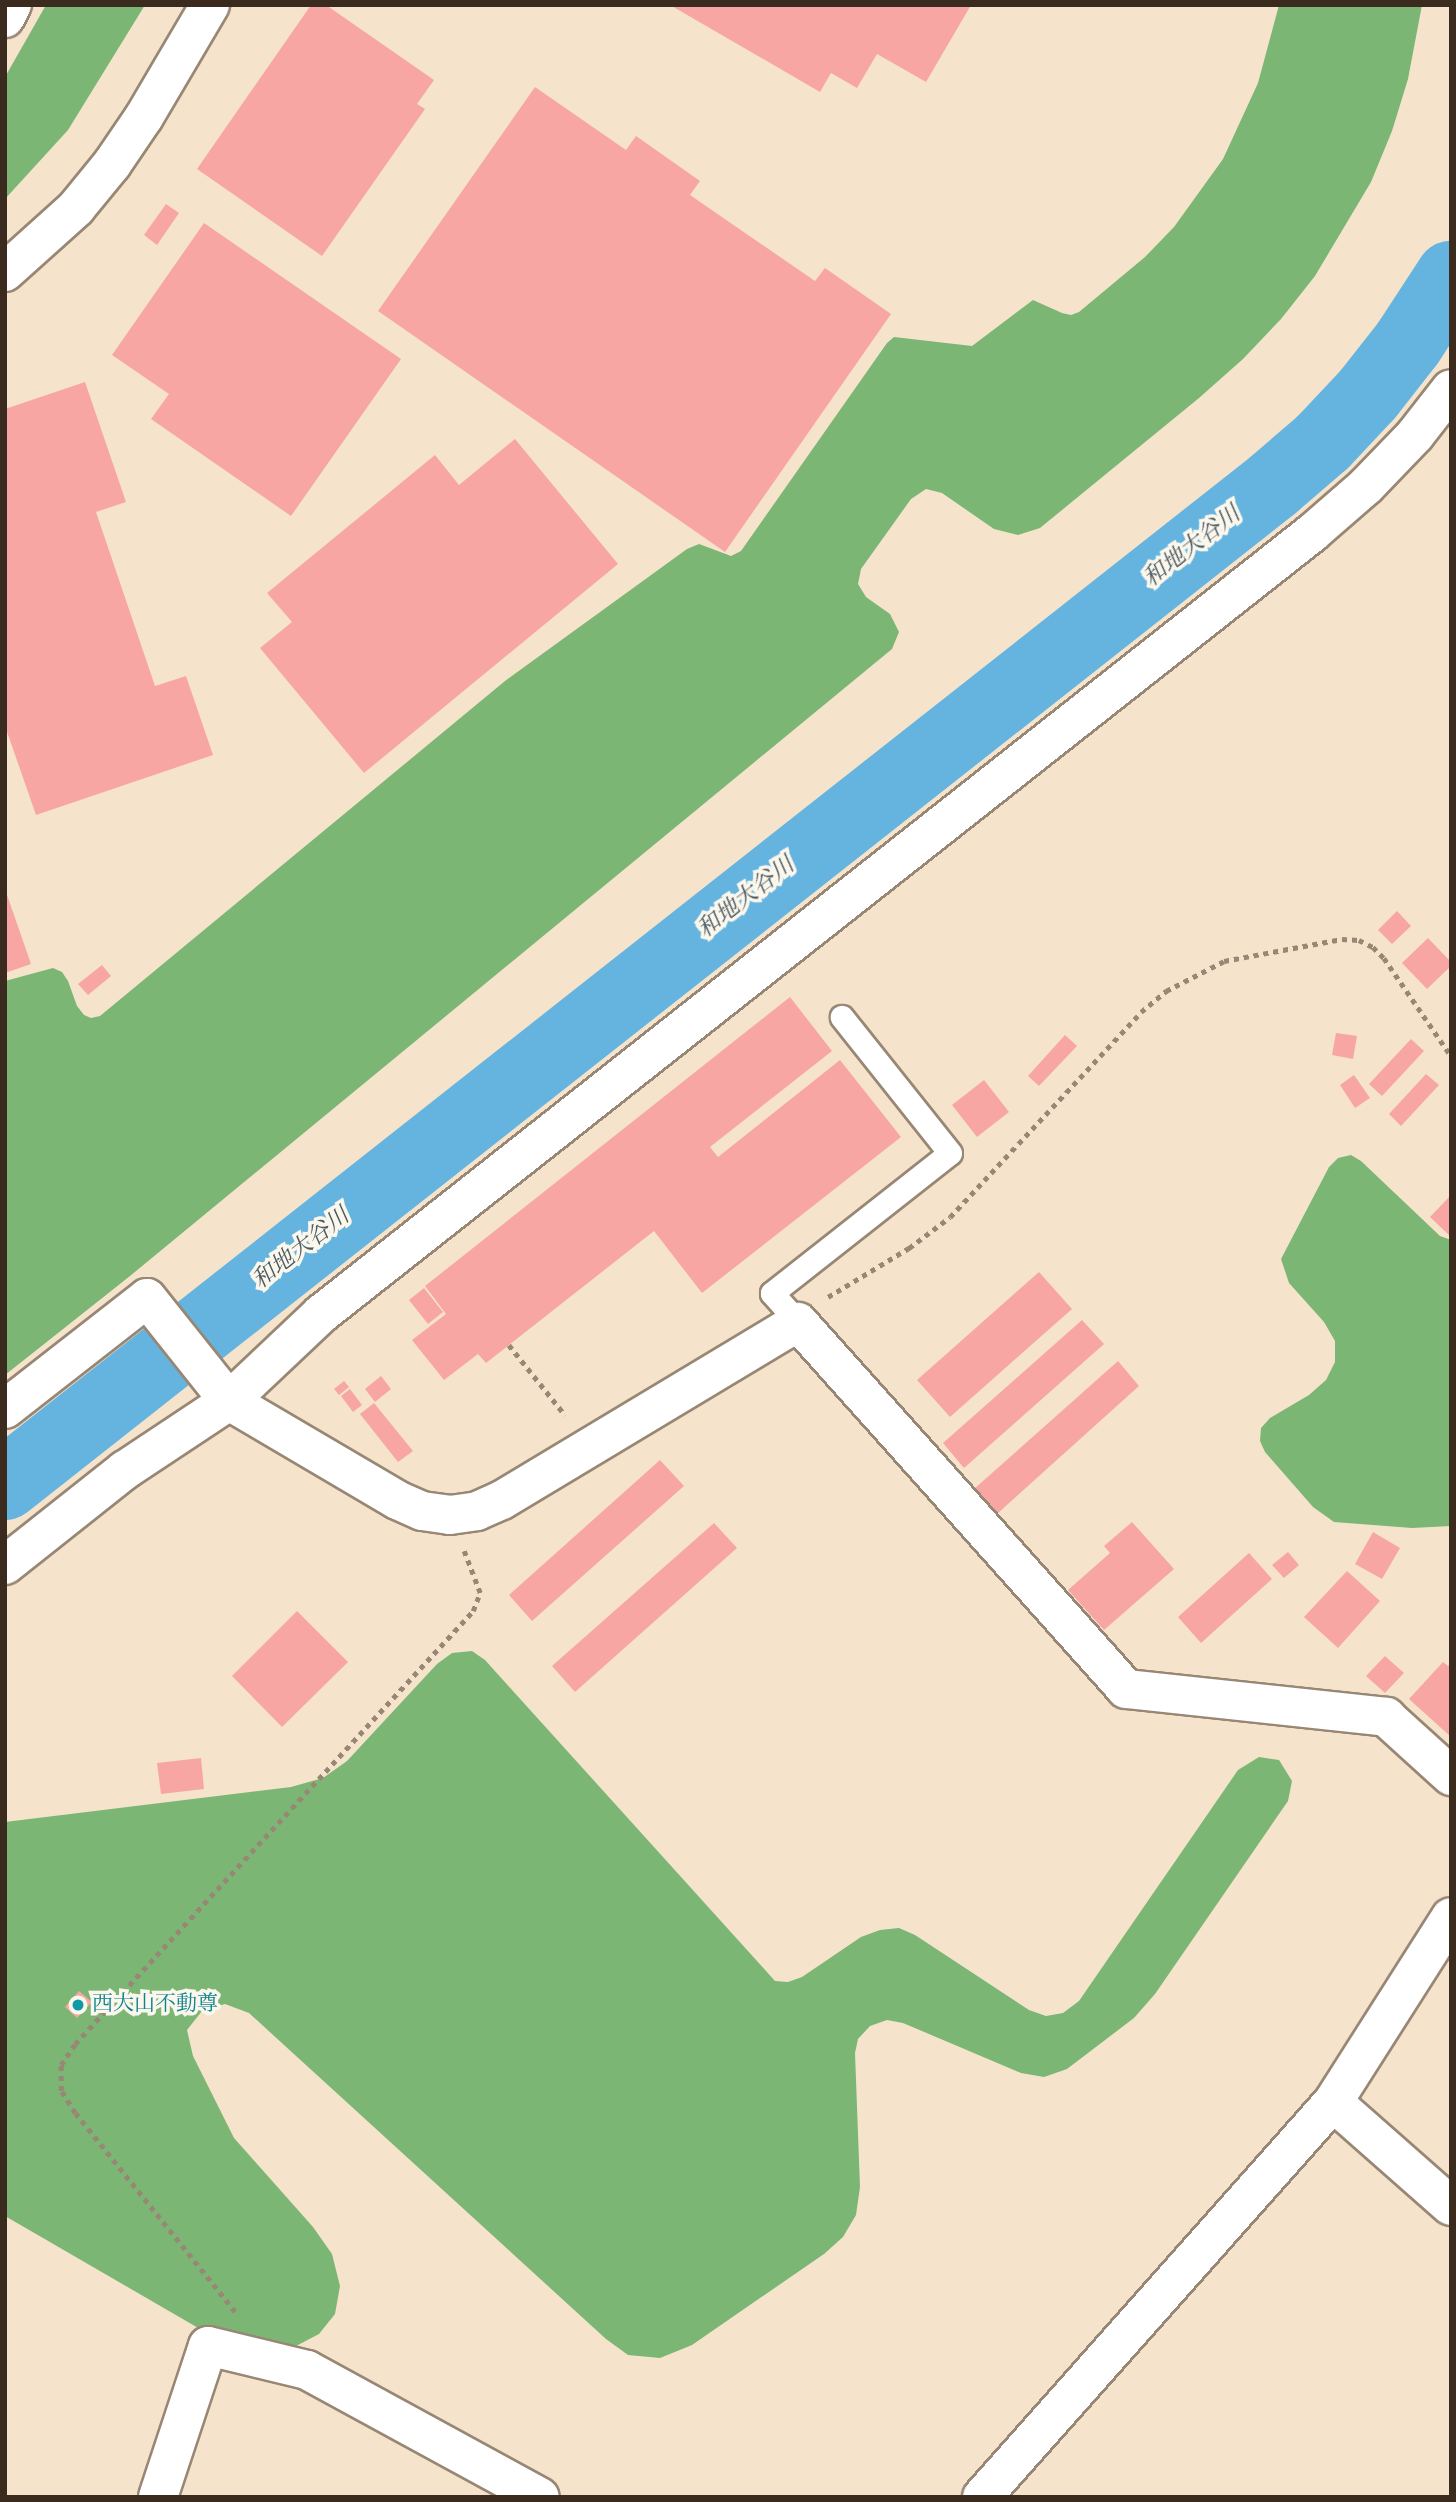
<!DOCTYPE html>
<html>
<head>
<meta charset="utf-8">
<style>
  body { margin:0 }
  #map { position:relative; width:1456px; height:2502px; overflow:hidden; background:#f5e4cb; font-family:"Sorts Mill Goudy","Noto Serif JP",serif }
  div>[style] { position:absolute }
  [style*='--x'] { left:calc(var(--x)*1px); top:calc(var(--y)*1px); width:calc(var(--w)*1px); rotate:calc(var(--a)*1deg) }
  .forest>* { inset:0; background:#7cb674 }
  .river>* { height:72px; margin:-36px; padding:0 36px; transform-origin:36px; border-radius:36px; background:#65b4e0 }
  .building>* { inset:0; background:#f8a6a3 }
  .path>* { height:4.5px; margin-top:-2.25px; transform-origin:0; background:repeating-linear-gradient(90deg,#988774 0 5px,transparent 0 10px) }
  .roads { filter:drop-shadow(2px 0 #988774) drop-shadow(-2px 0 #988774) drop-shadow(0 2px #988774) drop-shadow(0 -2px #988774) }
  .lane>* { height:23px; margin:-11.5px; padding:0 11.5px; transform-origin:11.5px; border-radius:11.5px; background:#fff }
  .street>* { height:38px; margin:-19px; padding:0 19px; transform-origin:19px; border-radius:19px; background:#fff }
  .secondary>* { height:38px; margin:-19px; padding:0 19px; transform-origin:19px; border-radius:19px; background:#fff }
  .dots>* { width:19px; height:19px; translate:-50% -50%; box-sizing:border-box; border:4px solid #fbf7ec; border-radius:50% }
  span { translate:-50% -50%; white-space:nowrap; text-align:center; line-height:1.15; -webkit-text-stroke:7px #fbf7ec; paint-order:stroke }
  .culture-label { font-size:21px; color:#0d838f }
  .left { translate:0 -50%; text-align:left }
  .water-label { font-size:23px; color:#4a5a62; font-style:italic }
  .frame { position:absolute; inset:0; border:7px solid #3b2a1e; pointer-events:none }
</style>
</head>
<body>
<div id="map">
  <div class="forest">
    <div style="clip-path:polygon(46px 5px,145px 5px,68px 130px,5px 199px,5px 77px)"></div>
    <div style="clip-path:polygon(1279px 5px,1422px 5px,1408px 79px,1392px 131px,1371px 182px,1315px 276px,1281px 319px,1243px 359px,1199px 398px,1040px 528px,1018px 535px,994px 529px,942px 493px,926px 489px,911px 499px,861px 569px,858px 584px,866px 597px,890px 614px,899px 632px,892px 649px,130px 1276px,5px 1375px,5px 981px,53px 968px,62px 972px,68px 981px,77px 1006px,84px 1015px,91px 1018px,100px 1016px,505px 681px,687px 549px,699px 544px,731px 556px,741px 551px,887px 343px,894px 337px,972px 346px,1033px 300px,1062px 313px,1071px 315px,1079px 312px,1145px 257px,1174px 227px,1223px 159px,1258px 83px)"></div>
    <div style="clip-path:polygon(1351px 1155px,1361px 1161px,1440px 1236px,1451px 1240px,1451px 1526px,1412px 1528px,1334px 1522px,1313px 1507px,1265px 1452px,1260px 1441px,1261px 1428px,1270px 1418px,1309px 1395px,1326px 1380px,1335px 1362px,1335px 1341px,1324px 1322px,1289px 1283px,1281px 1259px,1329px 1167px,1338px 1158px)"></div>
    <div style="clip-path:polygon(472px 1651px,485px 1660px,775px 1981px,788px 1982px,802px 1977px,861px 1937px,880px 1930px,899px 1928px,915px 1935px,1029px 2010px,1046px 2016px,1063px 2013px,1079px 2001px,1238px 1770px,1259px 1757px,1279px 1760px,1292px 1781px,1288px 1801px,1155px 1994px,1134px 2018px,1067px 2069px,1044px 2077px,1021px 2073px,903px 2023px,887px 2020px,870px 2026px,858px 2039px,855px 2053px,860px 2187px,856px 2215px,843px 2237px,824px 2254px,692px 2345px,660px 2358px,628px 2355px,606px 2339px,249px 2013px,225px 2004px,202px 2011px,187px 2030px,193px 2056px,234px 2138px,313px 2227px,332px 2254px,340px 2286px,335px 2314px,319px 2334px,296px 2346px,271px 2348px,200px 2329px,5px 2216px,5px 1822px,291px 1787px,323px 1778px,347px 1761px,437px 1664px,452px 1653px)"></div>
  </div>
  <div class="river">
    <div style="--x:5;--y:1484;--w:1614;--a:-38.23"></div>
    <div style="--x:1273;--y:485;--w:66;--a:-40.7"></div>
    <div style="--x:1323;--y:442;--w:66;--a:-46.8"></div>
    <div style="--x:1368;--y:394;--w:65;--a:-51.9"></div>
    <div style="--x:1408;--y:343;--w:79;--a:-56.9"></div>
  </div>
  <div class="building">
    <div style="clip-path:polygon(311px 5px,326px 5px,434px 80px,417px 104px,425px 109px,322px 256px,197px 169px)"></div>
    <div style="clip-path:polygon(670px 5px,971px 5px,926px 82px,877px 54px,857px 88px,831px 73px,820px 92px)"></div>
    <div style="clip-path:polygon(535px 87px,626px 150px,636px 136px,700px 181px,690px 195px,815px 281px,825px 268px,891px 314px,725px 552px,378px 311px)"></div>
    <div style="clip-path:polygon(166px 204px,179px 213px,157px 245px,144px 235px)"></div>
    <div style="clip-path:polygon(204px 223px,401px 359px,291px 516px,151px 419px,169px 394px,112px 355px)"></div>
    <div style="clip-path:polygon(85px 382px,126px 502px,96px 512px,155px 686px,186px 676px,213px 755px,36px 815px,5px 726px,5px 409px)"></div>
    <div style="clip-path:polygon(515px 439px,618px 564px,364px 773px,260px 648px,292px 622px,267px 593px,435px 455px,459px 485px)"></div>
    <div style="clip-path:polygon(5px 889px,31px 964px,5px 973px)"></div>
    <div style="clip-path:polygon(1397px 911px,1411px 926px,1392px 944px,1378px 930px)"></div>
    <div style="clip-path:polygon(1428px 938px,1451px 962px,1451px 966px,1427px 989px,1402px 963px)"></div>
    <div style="clip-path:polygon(102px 965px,111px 976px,88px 995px,78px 984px)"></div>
    <div style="clip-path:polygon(790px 997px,832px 1051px,710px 1147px,718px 1157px,840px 1060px,901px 1137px,702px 1293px,654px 1231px,486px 1363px,478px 1354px,444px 1380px,412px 1340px,446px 1314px,425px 1286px)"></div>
    <div style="clip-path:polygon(1336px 1033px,1357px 1036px,1353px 1059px,1332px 1055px)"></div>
    <div style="clip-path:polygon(1065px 1035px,1077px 1046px,1039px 1086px,1028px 1076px)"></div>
    <div style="clip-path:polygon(1411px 1039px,1424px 1051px,1382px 1096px,1369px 1084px)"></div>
    <div style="clip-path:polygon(1426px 1074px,1439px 1085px,1401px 1126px,1389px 1114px)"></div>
    <div style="clip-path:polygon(1354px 1075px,1370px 1098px,1355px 1108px,1340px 1085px)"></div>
    <div style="clip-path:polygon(984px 1080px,1009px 1112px,977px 1137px,952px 1105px)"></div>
    <div style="clip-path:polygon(1451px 1195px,1451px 1237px,1430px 1217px)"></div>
    <div style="clip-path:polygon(1039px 1272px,1072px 1309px,950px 1417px,917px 1380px)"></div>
    <div style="clip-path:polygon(424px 1288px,443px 1312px,428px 1324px,409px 1300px)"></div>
    <div style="clip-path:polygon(1082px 1320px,1104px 1344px,964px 1468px,943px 1443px)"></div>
    <div style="clip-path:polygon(1118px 1361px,1139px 1386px,997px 1514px,974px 1489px)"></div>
    <div style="clip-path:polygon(381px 1376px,391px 1389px,375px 1402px,365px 1389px)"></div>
    <div style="clip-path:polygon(344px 1381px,349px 1387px,339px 1395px,334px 1389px)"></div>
    <div style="clip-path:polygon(350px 1389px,362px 1405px,353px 1412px,341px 1396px)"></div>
    <div style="clip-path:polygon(374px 1403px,413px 1451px,398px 1462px,360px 1414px)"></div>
    <div style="clip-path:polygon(660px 1460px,684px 1486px,532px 1621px,509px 1595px)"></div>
    <div style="clip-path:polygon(1132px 1522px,1174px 1569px,1104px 1630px,1068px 1590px,1110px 1553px,1104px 1546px)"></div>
    <div style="clip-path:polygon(714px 1523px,737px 1548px,575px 1692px,552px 1666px)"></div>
    <div style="clip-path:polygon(1373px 1532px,1400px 1548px,1382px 1579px,1355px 1564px)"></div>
    <div style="clip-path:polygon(1288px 1552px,1299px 1565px,1284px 1578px,1272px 1565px)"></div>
    <div style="clip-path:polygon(1249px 1553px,1272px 1579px,1201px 1643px,1178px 1617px)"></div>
    <div style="clip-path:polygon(1347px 1571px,1380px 1601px,1338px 1648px,1304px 1617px)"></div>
    <div style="clip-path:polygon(297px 1611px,348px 1662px,282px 1727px,232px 1676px)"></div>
    <div style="clip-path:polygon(1385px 1656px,1404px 1673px,1385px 1693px,1366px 1676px)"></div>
    <div style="clip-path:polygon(1443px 1662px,1448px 1666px,1451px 1663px,1451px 1737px,1409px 1699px)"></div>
    <div style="clip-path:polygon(201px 1758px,204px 1789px,161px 1794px,157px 1763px)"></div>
    <div style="clip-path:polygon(79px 1991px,92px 2002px,77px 2018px,65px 2007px)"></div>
  </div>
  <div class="path">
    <div style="--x:828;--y:1297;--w:95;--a:-31.2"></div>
    <div style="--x:909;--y:1248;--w:51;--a:-37.1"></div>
    <div style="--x:950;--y:1217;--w:280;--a:-47"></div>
    <div style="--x:1141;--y:1012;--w:33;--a:-40"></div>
    <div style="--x:1166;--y:991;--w:65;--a:-27.3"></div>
    <div style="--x:1224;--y:961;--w:120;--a:-10.6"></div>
    <div style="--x:1342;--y:939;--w:17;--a:3"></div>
    <div style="--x:1359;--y:940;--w:16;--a:27"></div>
    <div style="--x:1373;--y:947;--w:16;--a:45"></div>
    <div style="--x:1384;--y:958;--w:119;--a:55.6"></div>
    <div style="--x:509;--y:1345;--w:90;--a:51.3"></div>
    <div style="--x:235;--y:2312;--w:255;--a:-128.8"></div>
    <div style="--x:75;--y:2113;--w:26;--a:-122"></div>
    <div style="--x:61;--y:2091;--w:26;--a:-90"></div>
    <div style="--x:61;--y:2065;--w:25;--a:-56"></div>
    <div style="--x:75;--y:2044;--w:588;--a:-47.41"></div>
    <div style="--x:473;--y:1611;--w:19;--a:-69"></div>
    <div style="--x:480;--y:1593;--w:45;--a:-110.9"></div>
  </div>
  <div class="roads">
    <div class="lane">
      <div style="--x:798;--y:1322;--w:39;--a:-132"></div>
      <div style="--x:772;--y:1293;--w:226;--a:-38.2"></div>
      <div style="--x:950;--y:1153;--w:174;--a:-128.5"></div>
    </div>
    <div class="street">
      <div style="--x:5;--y:18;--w:15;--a:-62"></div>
      <div style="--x:5;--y:1409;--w:180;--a:-38"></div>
      <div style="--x:147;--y:1298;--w:132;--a:51.5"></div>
      <div style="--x:229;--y:1401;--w:195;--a:30.5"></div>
      <div style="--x:397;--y:1500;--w:27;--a:24"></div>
      <div style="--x:422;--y:1511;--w:28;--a:8"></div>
      <div style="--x:450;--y:1515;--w:27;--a:-8"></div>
      <div style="--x:477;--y:1511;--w:27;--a:-24"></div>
      <div style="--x:502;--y:1500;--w:345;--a:-31"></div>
      <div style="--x:798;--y:1322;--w:492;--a:48.2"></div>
      <div style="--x:1126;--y:1689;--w:262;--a:6.1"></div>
      <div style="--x:1386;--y:1717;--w:88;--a:42.2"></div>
      <div style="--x:5;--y:1565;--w:153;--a:-38.4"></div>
      <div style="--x:125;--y:1470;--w:125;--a:-33.6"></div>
      <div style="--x:229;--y:1401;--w:127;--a:-43.4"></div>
      <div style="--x:321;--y:1314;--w:1262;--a:-38.24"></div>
      <div style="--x:1312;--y:533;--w:72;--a:-41"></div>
      <div style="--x:1366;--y:486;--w:71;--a:-46.1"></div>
      <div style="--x:1415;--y:435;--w:58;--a:-52"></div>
      <div style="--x:1333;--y:2102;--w:157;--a:41.4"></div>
      <div style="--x:158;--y:2497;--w:159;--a:-71.7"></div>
      <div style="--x:208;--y:2346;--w:102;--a:13.6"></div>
      <div style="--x:307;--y:2370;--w:265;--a:28.6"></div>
      <div style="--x:982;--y:2497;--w:528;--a:-48.38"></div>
      <div style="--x:1333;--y:2102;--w:219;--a:-57.5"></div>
    </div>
    <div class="secondary">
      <div style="--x:5;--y:272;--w:96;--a:-42"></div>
      <div style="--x:76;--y:208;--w:57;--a:-50.7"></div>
      <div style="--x:112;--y:164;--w:57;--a:-55.8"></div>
      <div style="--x:144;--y:117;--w:130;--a:-59.5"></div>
    </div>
  </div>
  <div class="dots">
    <div style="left:78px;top:2005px;background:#0f9aa8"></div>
  </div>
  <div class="culture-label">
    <span class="left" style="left:92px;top:2005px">西大山不動尊</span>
  </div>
  <div class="water-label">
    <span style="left:1193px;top:548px;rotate:-38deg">和地大谷川</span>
    <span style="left:747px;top:899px;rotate:-38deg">和地大谷川</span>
    <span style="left:302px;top:1250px;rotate:-38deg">和地大谷川</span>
  </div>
  <div class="frame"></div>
</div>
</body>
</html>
